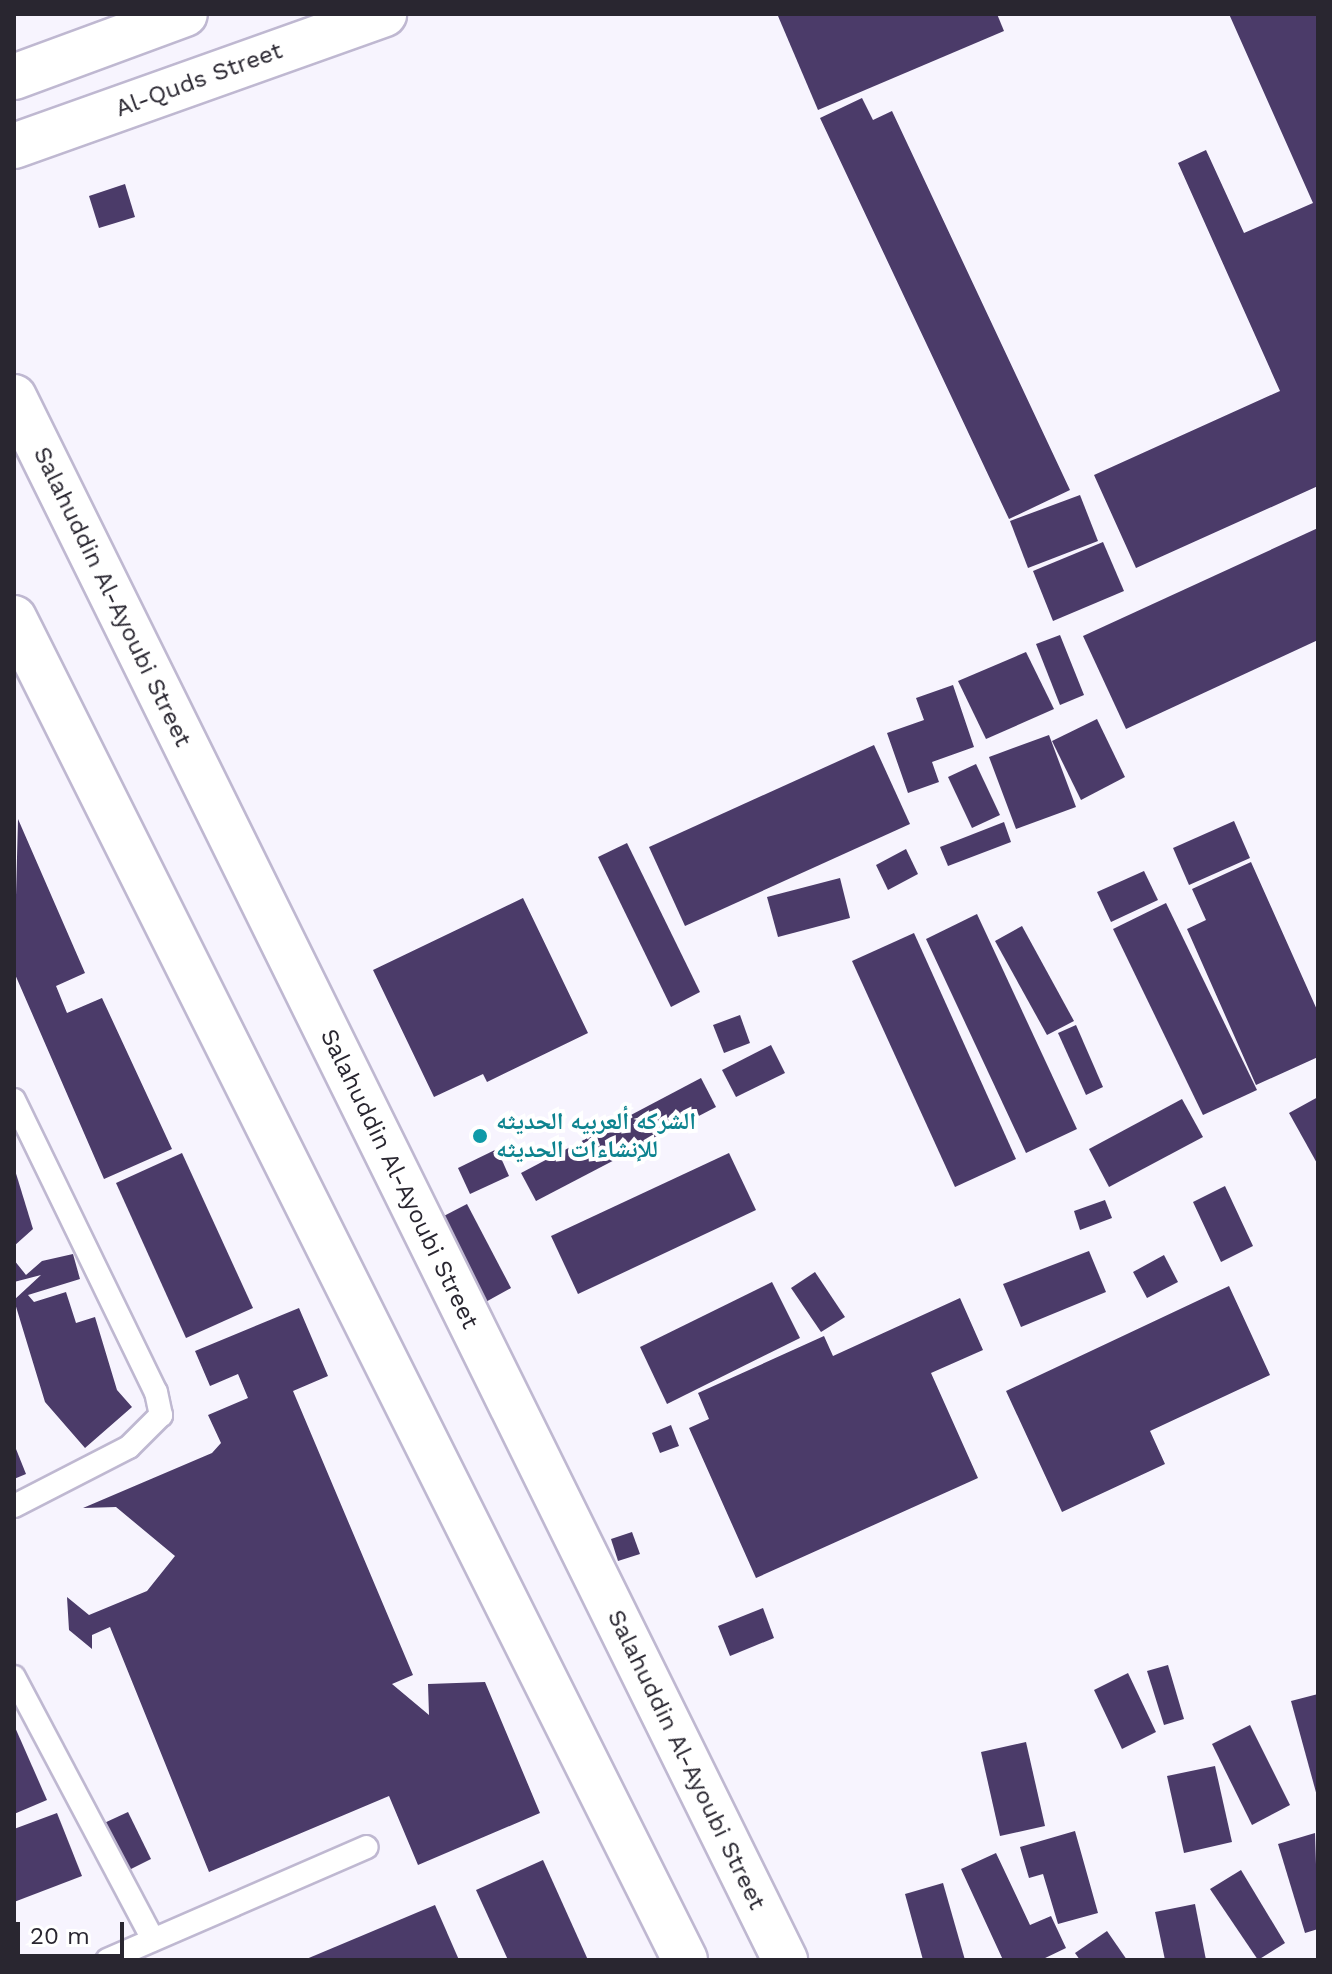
<!DOCTYPE html>
<html>
<head>
<meta charset="utf-8">
<style>
  body { margin:0 }
  #map { position:relative; width:1332px; height:1974px; overflow:hidden; background:#f7f4fe; font-family:"Work Sans","Noto Naskh Arabic",sans-serif }
  div>[style] { position:absolute }
  [style*='--x'] { left:calc(var(--x)*1px); top:calc(var(--y)*1px); width:calc(var(--w)*1px); rotate:calc(var(--a)*1deg) }
  .building>* { inset:0; background:#4b3b69 }
  .roads { filter:drop-shadow(2px 0 #bfb8d1) drop-shadow(-2px 0 #bfb8d1) drop-shadow(0 2px #bfb8d1) drop-shadow(0 -2px #bfb8d1) }
  .lane>* { height:22px; margin:-11px; padding:0 11px; transform-origin:11px; border-radius:11px; background:#fff }
  .secondary>* { height:44px; margin:-22px; padding:0 22px; transform-origin:22px; border-radius:22px; background:#fff }
  .dots>* { width:22px; height:22px; translate:-50% -50%; box-sizing:border-box; border:4px solid #fff; border-radius:50% }
  span { translate:-50% -50%; white-space:nowrap; text-align:center; line-height:1.15; -webkit-text-stroke:8px #fff; paint-order:stroke }
  .street-label { font-size:24px; color:#292630 }
  .culture-label { font-size:24px; color:#0d838f; font-weight:700 }
  .left { translate:0 -50%; text-align:left }
  .frame { position:absolute; inset:0; border:16px solid #292630; pointer-events:none }
  .scale { position:absolute; left:16px; top:1922px; width:108px; height:36px; box-sizing:border-box; border:4px solid #292630; border-top:0; padding-left:10px; font-size:24px; line-height:28px; white-space:nowrap; color:#292630; -webkit-text-stroke:6px #fff; paint-order:stroke }
</style>
</head>
<body>
<div id="map">
  <div class="building">
    <div style="clip-path:polygon(997px 14px,1004px 31px,818px 110px,778px 16px)"></div>
    <div style="clip-path:polygon(1229px 14px,1318px 14px,1318px 486px,1136px 568px,1094px 475px,1280px 391px,1178px 163px,1206px 150px,1244px 233px,1313px 203px)"></div>
    <div style="clip-path:polygon(862px 98px,873px 120px,892px 111px,1070px 490px,1009px 519px,820px 118px)"></div>
    <div style="clip-path:polygon(125px 184px,135px 217px,99px 228px,89px 196px)"></div>
    <div style="clip-path:polygon(1080px 495px,1098px 541px,1028px 568px,1010px 521px)"></div>
    <div style="clip-path:polygon(1318px 528px,1318px 640px,1126px 729px,1083px 636px)"></div>
    <div style="clip-path:polygon(1103px 542px,1124px 591px,1053px 621px,1033px 571px)"></div>
    <div style="clip-path:polygon(1060px 635px,1084px 695px,1060px 705px,1036px 644px)"></div>
    <div style="clip-path:polygon(1026px 652px,1054px 709px,986px 739px,958px 681px)"></div>
    <div style="clip-path:polygon(953px 685px,974px 747px,932px 762px,939px 782px,908px 793px,887px 733px,924px 720px,916px 698px)"></div>
    <div style="clip-path:polygon(1097px 719px,1125px 777px,1081px 800px,1052px 741px)"></div>
    <div style="clip-path:polygon(1049px 735px,1076px 807px,1016px 829px,989px 757px)"></div>
    <div style="clip-path:polygon(874px 745px,910px 824px,685px 926px,649px 847px)"></div>
    <div style="clip-path:polygon(976px 764px,1000px 815px,972px 828px,948px 777px)"></div>
    <div style="clip-path:polygon(18px 819px,85px 973px,56px 986px,67px 1013px,102px 998px,172px 1149px,104px 1179px,14px 972px)"></div>
    <div style="clip-path:polygon(1234px 821px,1250px 858px,1189px 885px,1173px 848px)"></div>
    <div style="clip-path:polygon(1004px 822px,1011px 842px,948px 866px,940px 847px)"></div>
    <div style="clip-path:polygon(627px 843px,700px 992px,671px 1007px,598px 857px)"></div>
    <div style="clip-path:polygon(906px 849px,918px 874px,888px 890px,876px 865px)"></div>
    <div style="clip-path:polygon(1251px 862px,1318px 1012px,1318px 1057px,1256px 1085px,1187px 929px,1206px 920px,1192px 889px)"></div>
    <div style="clip-path:polygon(1144px 871px,1158px 900px,1111px 922px,1097px 892px)"></div>
    <div style="clip-path:polygon(840px 878px,850px 918px,778px 937px,767px 897px)"></div>
    <div style="clip-path:polygon(523px 898px,588px 1033px,487px 1082px,483px 1074px,434px 1097px,373px 970px)"></div>
    <div style="clip-path:polygon(1166px 903px,1257px 1090px,1203px 1115px,1113px 929px)"></div>
    <div style="clip-path:polygon(977px 914px,1077px 1129px,1026px 1153px,926px 939px)"></div>
    <div style="clip-path:polygon(1022px 926px,1074px 1021px,1047px 1035px,995px 941px)"></div>
    <div style="clip-path:polygon(914px 933px,1016px 1159px,955px 1187px,852px 961px)"></div>
    <div style="clip-path:polygon(740px 1015px,750px 1043px,724px 1053px,713px 1025px)"></div>
    <div style="clip-path:polygon(1076px 1025px,1103px 1087px,1086px 1095px,1058px 1033px)"></div>
    <div style="clip-path:polygon(771px 1045px,785px 1073px,736px 1097px,722px 1070px)"></div>
    <div style="clip-path:polygon(701px 1078px,716px 1107px,536px 1201px,521px 1173px)"></div>
    <div style="clip-path:polygon(1318px 1097px,1318px 1165px,1289px 1113px)"></div>
    <div style="clip-path:polygon(1182px 1099px,1203px 1137px,1109px 1187px,1089px 1149px)"></div>
    <div style="clip-path:polygon(497px 1149px,509px 1176px,470px 1194px,458px 1168px)"></div>
    <div style="clip-path:polygon(182px 1153px,253px 1308px,186px 1338px,116px 1183px)"></div>
    <div style="clip-path:polygon(729px 1153px,756px 1210px,578px 1294px,551px 1236px)"></div>
    <div style="clip-path:polygon(14px 1167px,33px 1229px,14px 1246px)"></div>
    <div style="clip-path:polygon(1225px 1186px,1253px 1246px,1221px 1262px,1193px 1202px)"></div>
    <div style="clip-path:polygon(1105px 1200px,1112px 1218px,1080px 1230px,1074px 1211px)"></div>
    <div style="clip-path:polygon(467px 1204px,511px 1288px,482px 1304px,438px 1219px)"></div>
    <div style="clip-path:polygon(1089px 1251px,1106px 1292px,1021px 1327px,1003px 1284px)"></div>
    <div style="clip-path:polygon(73px 1254px,80px 1279px,28px 1295px,34px 1302px,66px 1292px,76px 1323px,95px 1317px,117px 1390px,132px 1407px,85px 1448px,45px 1402px,14px 1300px,41px 1275px,14px 1282px,14px 1260px,26px 1275px,42px 1261px)"></div>
    <div style="clip-path:polygon(1164px 1255px,1178px 1282px,1147px 1298px,1133px 1272px)"></div>
    <div style="clip-path:polygon(815px 1272px,845px 1317px,821px 1332px,791px 1288px)"></div>
    <div style="clip-path:polygon(772px 1282px,800px 1338px,667px 1404px,640px 1347px)"></div>
    <div style="clip-path:polygon(1229px 1286px,1270px 1375px,1150px 1431px,1165px 1464px,1062px 1512px,1006px 1391px)"></div>
    <div style="clip-path:polygon(960px 1298px,983px 1350px,931px 1373px,978px 1478px,756px 1578px,689px 1428px,709px 1419px,698px 1393px,824px 1336px,833px 1356px)"></div>
    <div style="clip-path:polygon(299px 1308px,328px 1376px,293px 1391px,413px 1675px,392px 1684px,429px 1715px,428px 1684px,485px 1682px,540px 1813px,418px 1865px,389px 1796px,209px 1872px,110px 1627px,92px 1635px,92px 1649px,69px 1630px,67px 1597px,89px 1615px,147px 1591px,175px 1556px,116px 1507px,83px 1508px,212px 1453px,221px 1443px,208px 1415px,248px 1398px,238px 1374px,210px 1386px,195px 1351px)"></div>
    <div style="clip-path:polygon(671px 1425px,679px 1446px,660px 1453px,652px 1433px)"></div>
    <div style="clip-path:polygon(14px 1444px,26px 1474px,14px 1479px)"></div>
    <div style="clip-path:polygon(632px 1532px,640px 1554px,618px 1561px,611px 1539px)"></div>
    <div style="clip-path:polygon(763px 1608px,774px 1638px,730px 1656px,718px 1626px)"></div>
    <div style="clip-path:polygon(1168px 1665px,1184px 1719px,1164px 1725px,1147px 1671px)"></div>
    <div style="clip-path:polygon(1128px 1673px,1156px 1732px,1122px 1749px,1094px 1690px)"></div>
    <div style="clip-path:polygon(1318px 1694px,1318px 1796px,1317px 1796px,1291px 1701px)"></div>
    <div style="clip-path:polygon(14px 1725px,47px 1800px,14px 1814px)"></div>
    <div style="clip-path:polygon(1250px 1725px,1290px 1805px,1252px 1825px,1212px 1744px)"></div>
    <div style="clip-path:polygon(1026px 1742px,1045px 1826px,1000px 1836px,981px 1752px)"></div>
    <div style="clip-path:polygon(1215px 1766px,1232px 1842px,1184px 1853px,1167px 1776px)"></div>
    <div style="clip-path:polygon(128px 1812px,151px 1859px,125px 1872px,102px 1824px)"></div>
    <div style="clip-path:polygon(57px 1813px,82px 1876px,14px 1902px,14px 1829px)"></div>
    <div style="clip-path:polygon(1075px 1831px,1098px 1913px,1058px 1924px,1043px 1874px,1029px 1878px,1020px 1847px)"></div>
    <div style="clip-path:polygon(1315px 1833px,1318px 1929px,1305px 1933px,1278px 1844px)"></div>
    <div style="clip-path:polygon(996px 1853px,1030px 1925px,1051px 1916px,1066px 1948px,1041px 1960px,1003px 1960px,961px 1869px)"></div>
    <div style="clip-path:polygon(543px 1860px,588px 1960px,508px 1960px,476px 1890px)"></div>
    <div style="clip-path:polygon(1241px 1870px,1285px 1943px,1258px 1960px,1210px 1889px)"></div>
    <div style="clip-path:polygon(943px 1883px,965px 1960px,923px 1960px,905px 1894px)"></div>
    <div style="clip-path:polygon(1195px 1904px,1206px 1960px,1165px 1960px,1155px 1912px)"></div>
    <div style="clip-path:polygon(435px 1905px,459px 1960px,304px 1960px)"></div>
    <div style="clip-path:polygon(1107px 1931px,1127px 1960px,1080px 1960px,1075px 1953px)"></div>
  </div>
  <div class="roads">
    <div class="lane">
      <div style="--x:14;--y:1100;--w:325;--a:64.1"></div>
      <div style="--x:156;--y:1392;--w:24;--a:78"></div>
      <div style="--x:161;--y:1415;--w:45;--a:135"></div>
      <div style="--x:129;--y:1447;--w:129;--a:152.8"></div>
      <div style="--x:14;--y:1677;--w:297;--a:62.1"></div>
      <div style="--x:107;--y:1960;--w:283;--a:-23.5"></div>
    </div>
    <div class="secondary">
      <div style="--x:14;--y:77;--w:182;--a:-20.2"></div>
      <div style="--x:14;--y:146;--w:393;--a:-19.6"></div>
      <div style="--x:14;--y:397;--w:1743;--a:63.74"></div>
      <div style="--x:14;--y:618;--w:1500;--a:63.43"></div>
    </div>
  </div>
  <div class="dots">
    <div style="left:480px;top:1136px;background:#0f9aa8"></div>
  </div>
  <div class="street-label">
    <span style="left:199px;top:80px;rotate:-20deg">Al-Quds Street</span>
    <span style="left:112px;top:597px;rotate:64deg">Salahuddin Al-Ayoubi Street</span>
    <span style="left:399px;top:1179px;rotate:64deg">Salahuddin Al-Ayoubi Street</span>
    <span style="left:686px;top:1760px;rotate:64deg">Salahuddin Al-Ayoubi Street</span>
  </div>
  <div class="culture-label">
    <span class="left" style="left:496px;top:1136px">الشركه ألعربيه الحديثه<br>للإنشاءات الحديثه</span>
  </div>
  <div class="frame"></div>
  <div class="scale">20 m</div>
</div>
</body>
</html>
